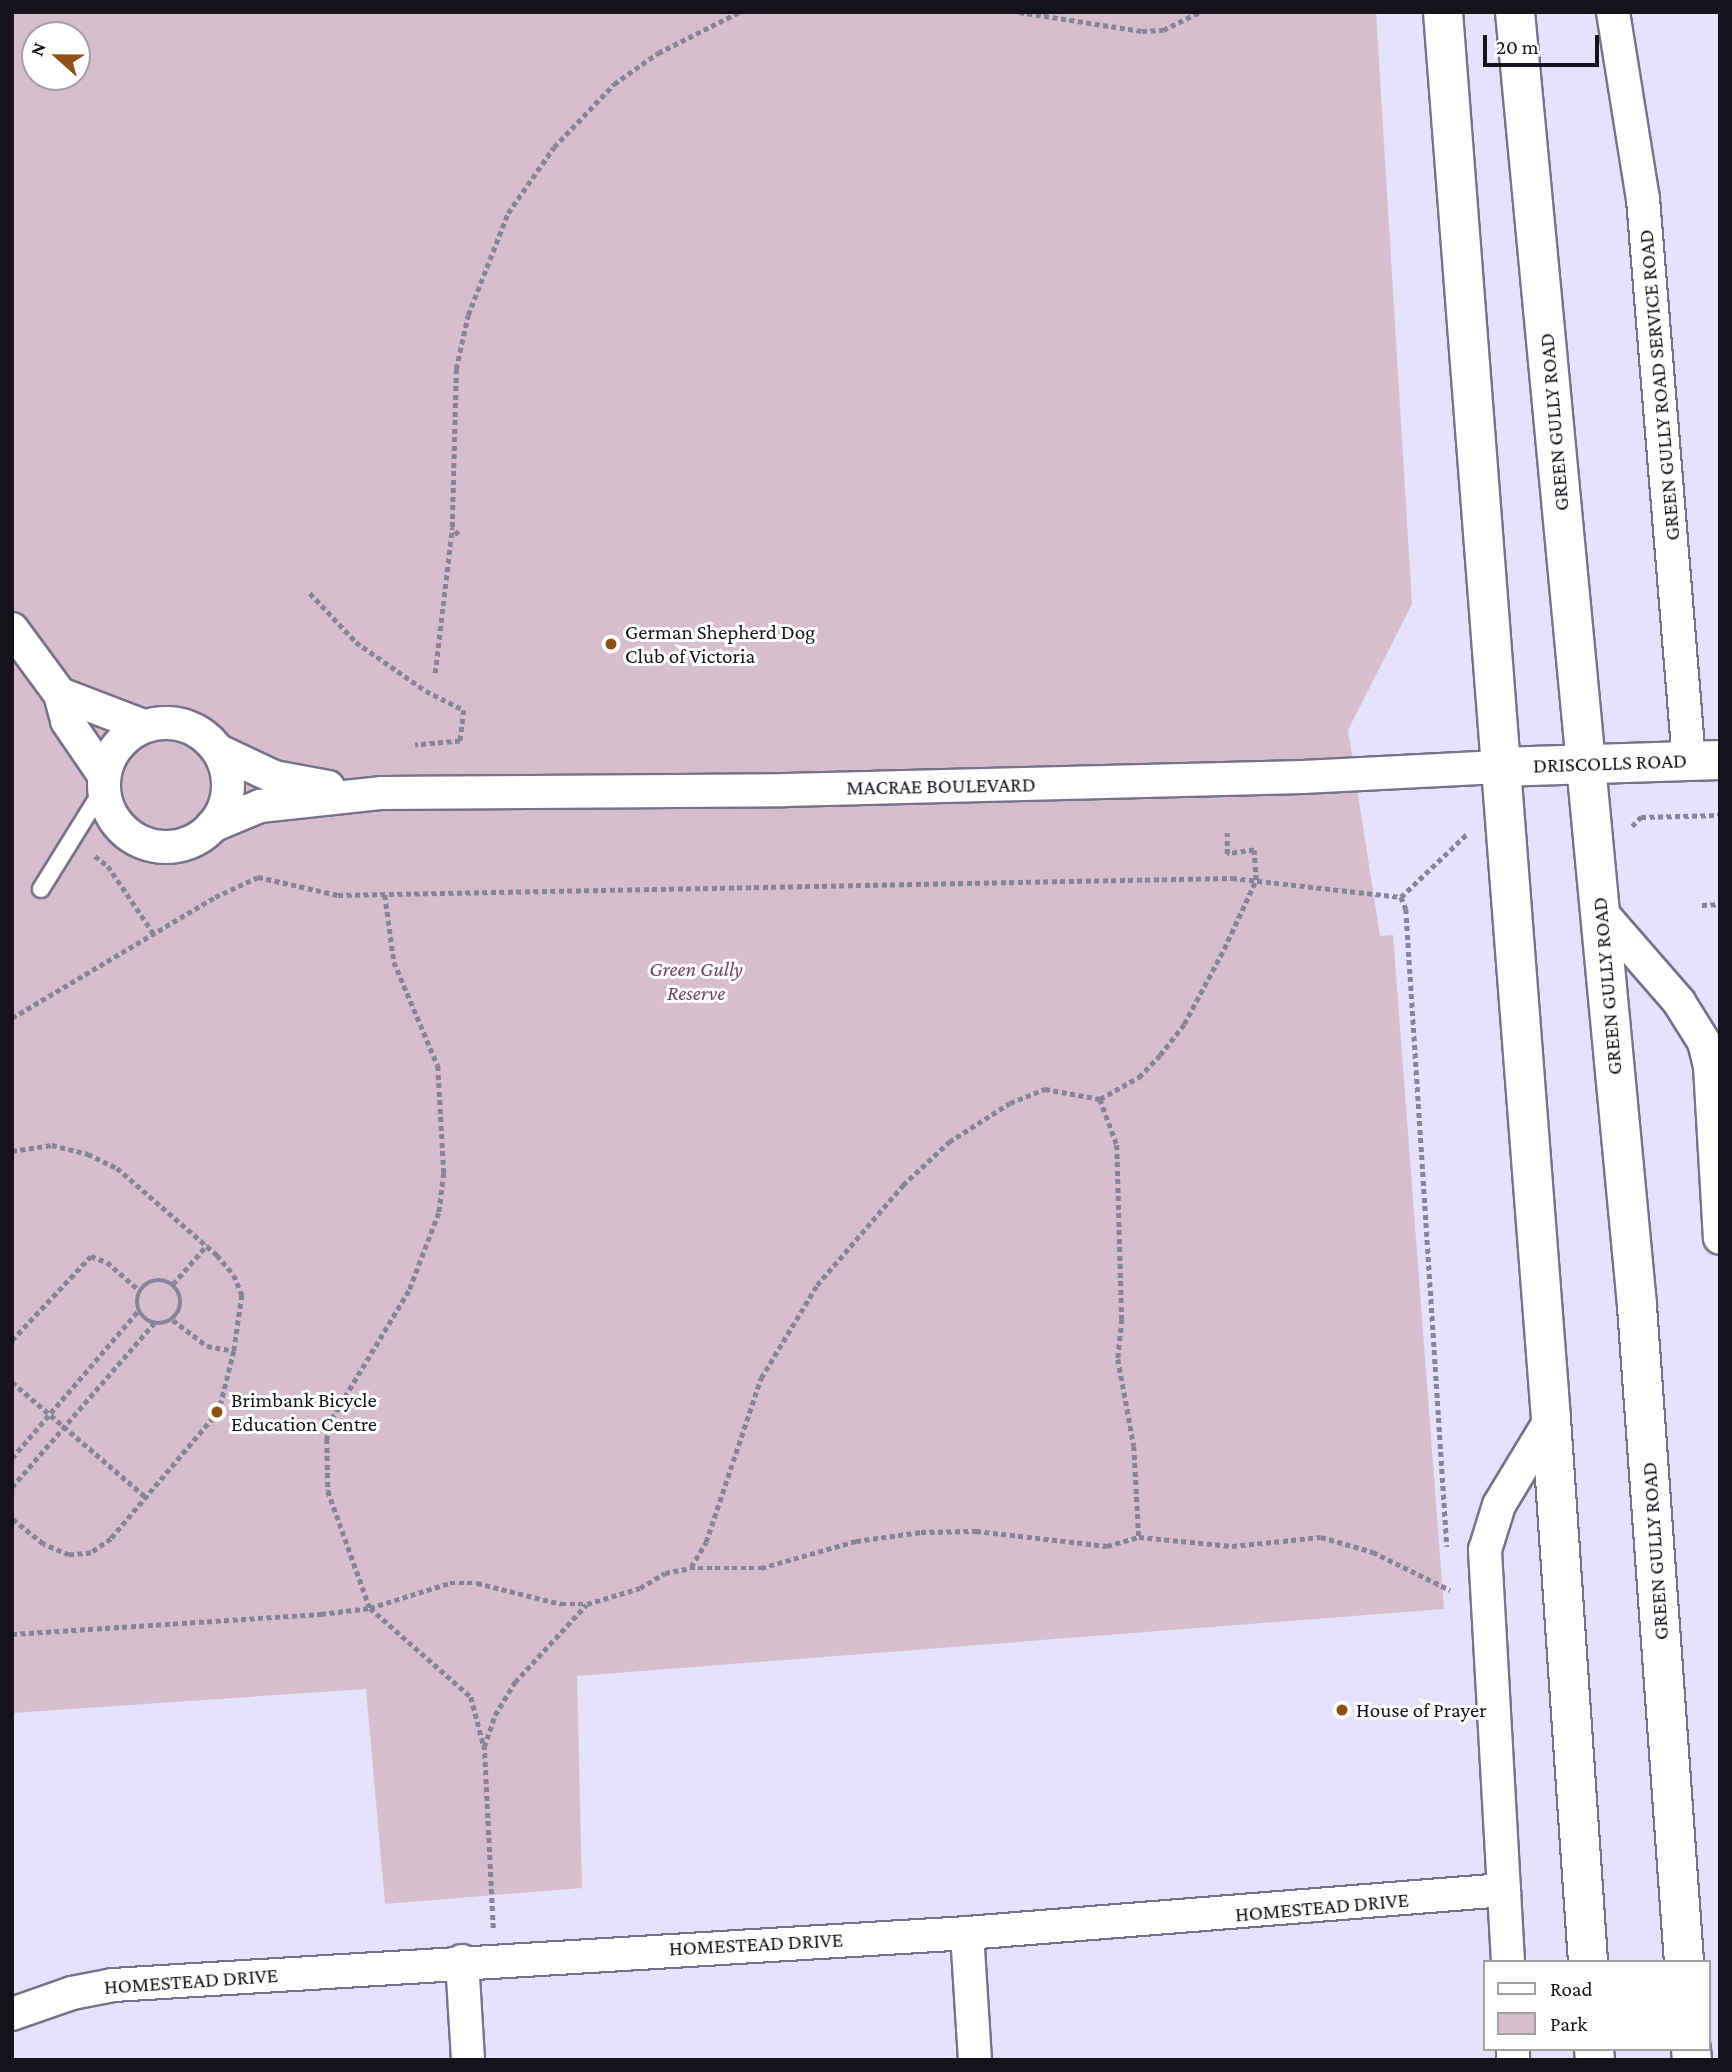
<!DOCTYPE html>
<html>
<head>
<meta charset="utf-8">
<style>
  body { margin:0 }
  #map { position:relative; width:1732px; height:2072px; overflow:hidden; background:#e5e2fd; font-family:"Crimson Pro",serif }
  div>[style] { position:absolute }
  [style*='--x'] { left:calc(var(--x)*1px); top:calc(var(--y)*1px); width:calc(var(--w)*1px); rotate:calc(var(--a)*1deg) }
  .green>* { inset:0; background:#d7becd }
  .path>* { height:4.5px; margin-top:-2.25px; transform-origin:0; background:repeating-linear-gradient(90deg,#868497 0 5px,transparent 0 8.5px) }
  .path>.ring { margin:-2.25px; padding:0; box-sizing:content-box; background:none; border:4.5px solid #868497; border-radius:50% }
  .roads { filter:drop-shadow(2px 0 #75728a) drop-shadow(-2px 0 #75728a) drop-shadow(0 2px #75728a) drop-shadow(0 -2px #75728a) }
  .service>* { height:16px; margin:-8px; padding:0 8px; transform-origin:8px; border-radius:8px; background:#fff }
  .minor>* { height:32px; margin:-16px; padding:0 16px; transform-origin:16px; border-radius:16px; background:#fff }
  .minor>.ring { margin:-16px; padding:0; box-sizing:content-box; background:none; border:32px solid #fff; border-radius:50% }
  .tertiary>* { height:38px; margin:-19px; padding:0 19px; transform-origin:19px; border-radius:19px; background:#fff }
  .primary>* { height:38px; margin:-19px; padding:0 19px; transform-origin:19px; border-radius:19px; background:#fff }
  .dots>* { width:19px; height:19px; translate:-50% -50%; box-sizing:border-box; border:4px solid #fff; border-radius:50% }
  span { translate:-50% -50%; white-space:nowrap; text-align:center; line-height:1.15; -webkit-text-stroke:6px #fff; paint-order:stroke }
  .street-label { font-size:21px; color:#14131c }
  .poi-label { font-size:21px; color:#14131c }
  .left { translate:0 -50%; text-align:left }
  .park-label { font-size:21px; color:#714662; font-style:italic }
  .frame { position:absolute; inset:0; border:14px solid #14131c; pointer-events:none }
  .legend { position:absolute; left:1483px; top:1960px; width:228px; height:91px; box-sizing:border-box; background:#fff; border:2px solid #a1a1a4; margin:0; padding:9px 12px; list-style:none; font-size:21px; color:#14131c }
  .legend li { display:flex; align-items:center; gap:14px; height:35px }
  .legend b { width:35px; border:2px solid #a1a1a4 }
  .north { position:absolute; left:21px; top:21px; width:70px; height:70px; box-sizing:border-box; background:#fff; border:2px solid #a1a1a4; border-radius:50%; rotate:291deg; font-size:19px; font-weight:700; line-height:28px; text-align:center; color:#14131c }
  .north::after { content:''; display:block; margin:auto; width:24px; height:32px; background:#8e5014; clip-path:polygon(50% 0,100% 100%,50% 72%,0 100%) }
  .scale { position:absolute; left:1483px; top:35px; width:116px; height:32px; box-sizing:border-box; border:4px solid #14131c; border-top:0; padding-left:9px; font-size:21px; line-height:24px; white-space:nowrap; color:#14131c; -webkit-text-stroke:5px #fff; paint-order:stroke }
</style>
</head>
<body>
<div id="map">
  <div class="green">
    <div style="clip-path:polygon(evenodd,12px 12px,1376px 12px,1412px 604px,1348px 730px,1380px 936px,1393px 935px,1444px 1609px,577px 1676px,582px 1888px,385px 1904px,366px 1689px,12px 1713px,12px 12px,35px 35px,77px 35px,77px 77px,35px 77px,35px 35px)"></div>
  </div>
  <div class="path">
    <div style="--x:1019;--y:12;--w:124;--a:8.8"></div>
    <div style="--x:1142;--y:31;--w:21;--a:-3"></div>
    <div style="--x:1163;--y:30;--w:41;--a:-25.9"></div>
    <div style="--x:458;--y:535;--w:10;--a:-127"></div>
    <div style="--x:452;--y:527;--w:158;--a:-88.5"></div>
    <div style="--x:456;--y:369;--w:55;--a:-77.5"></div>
    <div style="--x:468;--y:315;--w:110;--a:-68.6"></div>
    <div style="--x:508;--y:213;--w:80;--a:-55.1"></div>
    <div style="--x:554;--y:147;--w:87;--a:-46.4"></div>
    <div style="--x:614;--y:84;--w:54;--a:-35.2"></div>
    <div style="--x:658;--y:53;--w:91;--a:-26.8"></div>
    <div style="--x:310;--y:593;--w:67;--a:46.8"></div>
    <div style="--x:356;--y:642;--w:85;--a:35"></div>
    <div style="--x:426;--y:691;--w:42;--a:26.6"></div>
    <div style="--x:464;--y:710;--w:31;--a:97"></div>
    <div style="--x:460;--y:741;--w:45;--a:174.9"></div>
    <div style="--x:435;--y:673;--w:146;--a:-83.3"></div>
    <div style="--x:1632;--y:826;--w:13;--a:-45"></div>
    <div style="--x:1641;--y:817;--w:79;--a:-1.5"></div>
    <div style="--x:95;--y:856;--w:16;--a:38"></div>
    <div style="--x:108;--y:866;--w:82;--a:55.9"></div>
    <div style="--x:385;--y:895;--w:68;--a:82.3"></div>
    <div style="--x:394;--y:962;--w:113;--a:67.1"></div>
    <div style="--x:438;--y:1066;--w:107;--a:86.8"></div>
    <div style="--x:444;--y:1173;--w:40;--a:97.1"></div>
    <div style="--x:439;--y:1213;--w:84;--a:111"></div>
    <div style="--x:409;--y:1291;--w:149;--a:121"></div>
    <div style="--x:332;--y:1419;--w:21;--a:104"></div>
    <div style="--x:327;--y:1439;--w:52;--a:88.9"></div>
    <div style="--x:328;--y:1491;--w:124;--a:70.3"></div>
    <div style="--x:370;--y:1608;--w:135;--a:41.4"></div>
    <div style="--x:471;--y:1697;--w:52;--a:75.4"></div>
    <div style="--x:1401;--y:897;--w:13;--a:67"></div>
    <div style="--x:1406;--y:909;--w:639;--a:86.32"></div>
    <div style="--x:1702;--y:905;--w:18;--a:-3"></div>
    <div style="--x:12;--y:1018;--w:236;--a:-30.8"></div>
    <div style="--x:215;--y:897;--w:47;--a:-24.9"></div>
    <div style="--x:258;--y:877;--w:82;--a:12.7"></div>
    <div style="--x:338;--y:895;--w:894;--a:-1.09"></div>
    <div style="--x:1232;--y:878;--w:170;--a:6.4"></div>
    <div style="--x:1401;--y:897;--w:91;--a:-43.7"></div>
    <div style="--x:1100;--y:1099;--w:45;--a:-29.4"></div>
    <div style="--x:1139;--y:1077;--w:30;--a:-46"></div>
    <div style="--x:1160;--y:1055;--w:39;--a:-52"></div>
    <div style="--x:1184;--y:1024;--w:85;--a:-61.9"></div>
    <div style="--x:1224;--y:949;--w:76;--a:-65.1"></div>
    <div style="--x:1256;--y:880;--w:30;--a:-94"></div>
    <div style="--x:1254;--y:850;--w:27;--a:172"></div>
    <div style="--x:1227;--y:854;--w:21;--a:-90"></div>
    <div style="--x:12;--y:1151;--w:40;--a:-8.5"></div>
    <div style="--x:52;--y:1145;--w:37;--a:14"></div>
    <div style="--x:88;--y:1154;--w:32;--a:26"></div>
    <div style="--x:117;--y:1168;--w:133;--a:41"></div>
    <div style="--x:217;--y:1255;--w:26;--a:50"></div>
    <div style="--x:234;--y:1275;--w:22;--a:68"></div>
    <div style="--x:242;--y:1295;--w:57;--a:98.1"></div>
    <div style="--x:234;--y:1351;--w:62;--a:104"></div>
    <div style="--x:219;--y:1411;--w:167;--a:130.2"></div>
    <div style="--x:111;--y:1539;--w:24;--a:145"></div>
    <div style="--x:91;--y:1553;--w:22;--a:175"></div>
    <div style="--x:69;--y:1555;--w:28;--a:-157"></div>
    <div style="--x:43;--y:1544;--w:40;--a:-141"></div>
    <div class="ring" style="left:137px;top:1280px;width:39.5px;height:39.5px"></div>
    <div style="--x:173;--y:1284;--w:52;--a:-48.9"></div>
    <div style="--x:173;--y:1320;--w:43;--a:37.4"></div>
    <div style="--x:207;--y:1346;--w:27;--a:10"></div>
    <div style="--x:12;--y:1340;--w:115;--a:-46.8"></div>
    <div style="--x:91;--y:1256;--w:17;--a:21"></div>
    <div style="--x:107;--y:1262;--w:44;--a:41.3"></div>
    <div style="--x:12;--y:1382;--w:178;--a:40.7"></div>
    <div style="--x:12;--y:1458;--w:195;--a:-49.4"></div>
    <div style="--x:12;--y:1487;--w:217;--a:-49.1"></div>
    <div style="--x:691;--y:1567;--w:29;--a:-59"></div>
    <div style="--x:706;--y:1542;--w:173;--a:-71.5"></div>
    <div style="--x:761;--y:1378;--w:109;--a:-58.9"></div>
    <div style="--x:817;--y:1285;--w:132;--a:-49.3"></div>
    <div style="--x:903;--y:1185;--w:63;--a:-43.1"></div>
    <div style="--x:949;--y:1142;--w:72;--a:-32.6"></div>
    <div style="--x:1010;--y:1103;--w:38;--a:-22"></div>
    <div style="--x:1045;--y:1089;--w:56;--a:10.3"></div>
    <div style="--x:1100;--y:1099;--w:49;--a:69.7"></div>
    <div style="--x:1117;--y:1145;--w:174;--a:88.4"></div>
    <div style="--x:1122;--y:1319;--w:40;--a:95.7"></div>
    <div style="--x:1118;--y:1359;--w:88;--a:79.6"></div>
    <div style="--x:1134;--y:1446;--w:91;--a:86.9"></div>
    <div style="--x:12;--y:1634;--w:310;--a:-3.7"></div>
    <div style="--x:321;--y:1614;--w:49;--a:-7"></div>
    <div style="--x:370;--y:1608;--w:84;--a:-17.4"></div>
    <div style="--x:450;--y:1583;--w:27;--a:0"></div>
    <div style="--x:477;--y:1583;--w:87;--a:14"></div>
    <div style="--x:561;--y:1604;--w:26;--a:0"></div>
    <div style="--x:587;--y:1604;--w:55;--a:-16.8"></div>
    <div style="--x:640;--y:1588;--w:29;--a:-31"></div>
    <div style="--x:665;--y:1573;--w:25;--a:-11"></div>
    <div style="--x:690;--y:1568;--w:71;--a:0"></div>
    <div style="--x:761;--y:1568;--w:99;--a:-15.9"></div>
    <div style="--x:856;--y:1541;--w:66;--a:-7.9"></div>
    <div style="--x:921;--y:1532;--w:55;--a:-1"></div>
    <div style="--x:976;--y:1531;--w:132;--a:6.5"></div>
    <div style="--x:1107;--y:1546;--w:33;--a:-16"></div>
    <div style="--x:1139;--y:1537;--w:93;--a:5.5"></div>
    <div style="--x:1232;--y:1546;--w:89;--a:-5.8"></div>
    <div style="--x:1321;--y:1537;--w:54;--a:16.1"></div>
    <div style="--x:1373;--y:1552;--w:86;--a:26.3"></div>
    <div style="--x:493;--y:1928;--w:181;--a:-92.8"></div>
    <div style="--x:484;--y:1747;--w:34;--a:-71"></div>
    <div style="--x:495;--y:1715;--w:39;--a:-59"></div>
    <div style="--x:515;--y:1682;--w:105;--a:-47.3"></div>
  </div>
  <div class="roads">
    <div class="service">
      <div style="--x:41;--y:889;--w:118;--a:-58.2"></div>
    </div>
    <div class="minor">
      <div style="--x:1613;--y:12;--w:189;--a:80.9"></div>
      <div style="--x:1643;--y:199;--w:564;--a:85.32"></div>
      <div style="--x:12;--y:629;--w:81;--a:53.6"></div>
      <div style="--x:60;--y:694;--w:28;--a:75"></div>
      <div style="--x:67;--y:721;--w:65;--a:55.6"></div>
      <div style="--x:60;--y:694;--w:90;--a:20.9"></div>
      <div class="ring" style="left:104px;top:723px;width:92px;height:92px"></div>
      <div style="--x:219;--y:751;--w:61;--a:25.3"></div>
      <div style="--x:274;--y:777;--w:55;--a:10.5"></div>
      <div style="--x:212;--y:826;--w:52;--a:-22.6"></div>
      <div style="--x:260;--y:806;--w:123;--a:-6.1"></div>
      <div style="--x:382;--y:793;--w:403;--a:-0.4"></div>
      <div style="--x:785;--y:790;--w:518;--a:-1.44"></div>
      <div style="--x:1303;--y:777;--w:196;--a:-2.9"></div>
      <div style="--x:1600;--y:911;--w:121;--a:49"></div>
      <div style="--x:1679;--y:1002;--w:47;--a:58"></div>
      <div style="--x:1704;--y:1042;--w:25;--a:76"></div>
      <div style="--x:1710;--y:1066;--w:172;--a:86.7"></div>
      <div style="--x:967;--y:1933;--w:127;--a:86.4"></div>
      <div style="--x:462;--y:1961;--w:99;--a:86.5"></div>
      <div style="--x:1508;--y:1962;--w:413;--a:-93.2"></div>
      <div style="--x:1485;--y:1550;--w:47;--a:-72.7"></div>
      <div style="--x:1499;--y:1505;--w:100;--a:-58.8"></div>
      <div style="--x:12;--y:2014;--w:64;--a:-19.3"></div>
      <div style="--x:72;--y:1993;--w:42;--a:-11"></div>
      <div style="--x:113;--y:1985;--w:856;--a:-3.48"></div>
      <div style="--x:967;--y:1933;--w:539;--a:-4.58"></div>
      <div style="--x:1513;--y:2049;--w:11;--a:90"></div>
    </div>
    <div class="tertiary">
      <div style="--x:1499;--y:767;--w:221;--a:-1.8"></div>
    </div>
    <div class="primary">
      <div style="--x:1443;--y:12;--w:1411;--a:85.61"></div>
      <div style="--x:1551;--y:1419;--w:544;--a:86.1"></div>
      <div style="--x:1515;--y:12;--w:1300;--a:84.61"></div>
      <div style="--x:1637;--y:1306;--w:658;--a:85.9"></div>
      <div style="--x:1594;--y:2049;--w:11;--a:85"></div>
      <div style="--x:1691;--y:2049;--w:11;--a:85"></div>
    </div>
  </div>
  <div class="dots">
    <div style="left:611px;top:644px;background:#8e5014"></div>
    <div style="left:217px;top:1412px;background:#8e5014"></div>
    <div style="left:1342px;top:1710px;background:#8e5014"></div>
  </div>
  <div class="street-label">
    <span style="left:1659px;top:385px;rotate:-95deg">GREEN GULLY ROAD SERVICE ROAD</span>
    <span style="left:1554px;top:422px;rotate:-95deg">GREEN GULLY ROAD</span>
    <span style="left:1610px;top:763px;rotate:-2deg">DRISCOLLS ROAD</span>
    <span style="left:941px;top:786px;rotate:-1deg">MACRAE BOULEVARD</span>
    <span style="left:1607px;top:986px;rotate:-95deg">GREEN GULLY ROAD</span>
    <span style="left:1655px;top:1551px;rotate:-94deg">GREEN GULLY ROAD</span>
    <span style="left:1322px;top:1907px;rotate:-5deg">HOMESTEAD DRIVE</span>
    <span style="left:756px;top:1944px;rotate:-3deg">HOMESTEAD DRIVE</span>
    <span style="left:191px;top:1981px;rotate:-4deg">HOMESTEAD DRIVE</span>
  </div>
  <div class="poi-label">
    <span class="left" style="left:625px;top:644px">German Shepherd Dog<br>Club of Victoria</span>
    <span class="left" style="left:231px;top:1412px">Brimbank Bicycle<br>Education Centre</span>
    <span class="left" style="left:1356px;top:1710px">House of Prayer</span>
  </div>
  <div class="park-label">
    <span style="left:696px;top:981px">Green Gully<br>Reserve</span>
  </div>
  <div class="frame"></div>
  <ul class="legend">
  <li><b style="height:9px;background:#fff"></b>Road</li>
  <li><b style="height:19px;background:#d7becd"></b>Park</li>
  </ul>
  <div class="north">N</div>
  <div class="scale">20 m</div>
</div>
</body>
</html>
